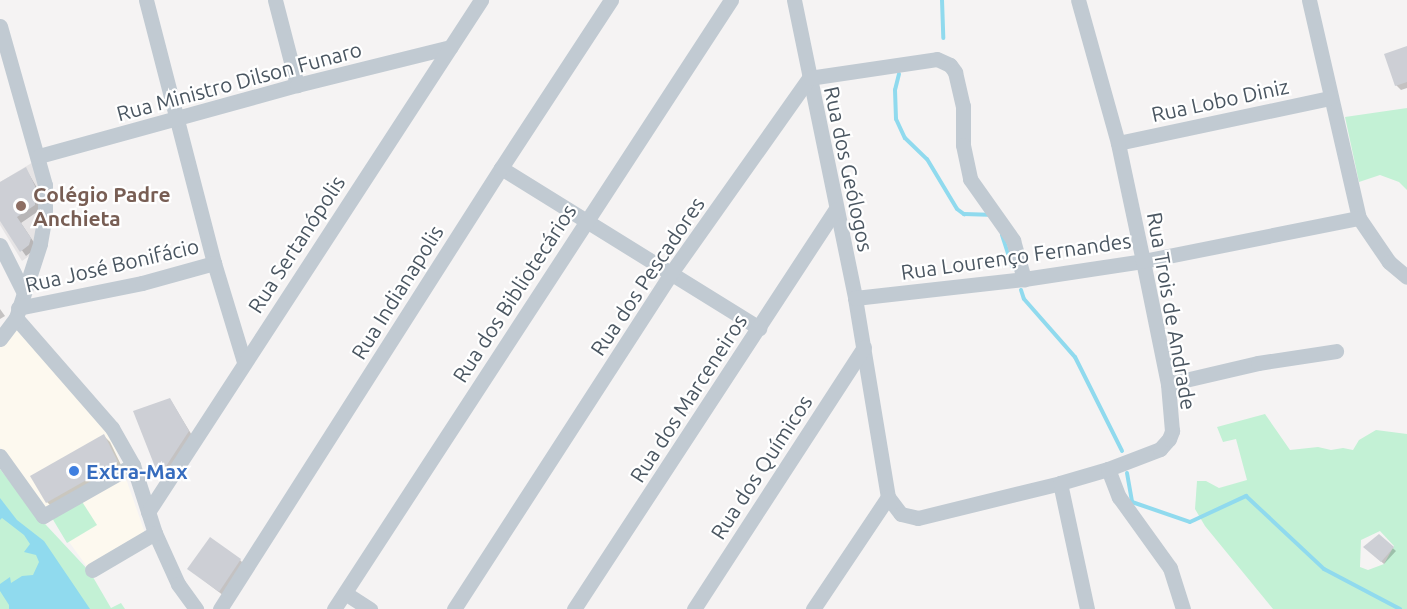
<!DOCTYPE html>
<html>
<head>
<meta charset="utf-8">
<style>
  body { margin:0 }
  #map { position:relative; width:1407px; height:609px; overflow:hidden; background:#f5f3f3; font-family:Ubuntu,sans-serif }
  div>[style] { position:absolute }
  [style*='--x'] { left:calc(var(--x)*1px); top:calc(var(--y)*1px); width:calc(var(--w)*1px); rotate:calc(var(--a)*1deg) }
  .commercial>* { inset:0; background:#fdf9ef }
  .education>* { inset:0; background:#e6e4e5 }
  .green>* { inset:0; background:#c3f1d5 }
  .water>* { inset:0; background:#90daee }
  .shadow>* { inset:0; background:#0003 }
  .stream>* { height:4px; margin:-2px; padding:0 2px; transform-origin:2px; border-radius:2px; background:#90daee }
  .building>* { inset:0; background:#cdcfd5 }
  .minor>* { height:15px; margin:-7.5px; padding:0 7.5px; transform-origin:7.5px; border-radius:7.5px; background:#c1cad2 }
  .dots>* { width:16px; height:16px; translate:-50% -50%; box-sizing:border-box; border:3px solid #fff; border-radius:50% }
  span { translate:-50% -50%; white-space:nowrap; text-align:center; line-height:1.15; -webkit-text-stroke:4.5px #fff; paint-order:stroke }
  .street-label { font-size:21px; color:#4a5661 }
  .education-label { font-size:21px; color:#785e54; font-weight:700 }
  .left { translate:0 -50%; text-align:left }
  .shop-label { font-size:21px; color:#366cbe; font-weight:700 }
</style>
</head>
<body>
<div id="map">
  <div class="commercial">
    <div style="clip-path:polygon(15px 328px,111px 436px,145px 533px,88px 568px,0 447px,0 348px)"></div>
  </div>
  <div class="education">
    <div style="clip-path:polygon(35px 161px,42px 192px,32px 254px,22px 261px,0 225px,0 182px)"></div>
  </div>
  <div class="green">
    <div style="clip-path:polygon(1407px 108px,1407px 190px,1399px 182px,1380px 175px,1359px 182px,1345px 117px)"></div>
    <div style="clip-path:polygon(evenodd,1265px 414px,1290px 450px,1318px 447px,1331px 450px,1343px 448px,1353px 450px,1359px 440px,1376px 430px,1407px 434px,1407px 609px,1273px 609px,1205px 526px,1195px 509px,1197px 481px,1206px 481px,1219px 488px,1247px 480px,1236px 439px,1223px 442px,1217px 427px,1265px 414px,1380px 531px,1394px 546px,1384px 564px,1368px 570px,1360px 567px,1361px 540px,1380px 531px)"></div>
    <div style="clip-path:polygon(0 469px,32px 510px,90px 572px,111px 608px,121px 603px,125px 609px,0 609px)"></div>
    <div style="clip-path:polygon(81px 500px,97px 525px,67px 543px,52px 518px)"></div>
  </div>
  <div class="water">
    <div style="clip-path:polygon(0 498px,17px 520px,44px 541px,90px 609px,9px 609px,9px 605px,0 591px,0 584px,10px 577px,11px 583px,22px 576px,33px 575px,39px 562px,36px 555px,24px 552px,30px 544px,24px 535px,2px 518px,0 520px)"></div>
  </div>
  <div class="shadow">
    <div style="clip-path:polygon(1407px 49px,1407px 88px,1401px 90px,1396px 85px)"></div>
    <div style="clip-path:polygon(26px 169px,40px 193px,40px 210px,21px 223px,35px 244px,34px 250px,26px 256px,0 219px,0 184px)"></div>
    <div style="clip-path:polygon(0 309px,5px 316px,0 319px)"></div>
    <div style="clip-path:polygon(170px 399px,193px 437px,165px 480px,160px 476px,135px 412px)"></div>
    <div style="clip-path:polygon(104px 436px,110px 442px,123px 469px,54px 509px,47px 502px)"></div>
    <div style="clip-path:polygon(1379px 536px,1396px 551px,1384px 564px,1365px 547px)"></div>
    <div style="clip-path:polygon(240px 560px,245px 565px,224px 596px,189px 569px)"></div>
  </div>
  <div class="stream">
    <div style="--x:942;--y:0;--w:38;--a:88"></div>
    <div style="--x:899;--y:74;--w:16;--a:104"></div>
    <div style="--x:895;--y:90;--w:29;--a:88"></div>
    <div style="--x:896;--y:119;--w:21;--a:65"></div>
    <div style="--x:905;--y:138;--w:30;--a:44"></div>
    <div style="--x:927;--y:159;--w:58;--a:59"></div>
    <div style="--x:957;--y:209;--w:9;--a:36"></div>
    <div style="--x:964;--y:214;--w:24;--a:2"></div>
    <div style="--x:1002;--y:235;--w:35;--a:72"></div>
    <div style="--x:1021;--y:290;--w:9;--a:72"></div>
    <div style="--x:1024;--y:299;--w:77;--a:48.7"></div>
    <div style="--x:1075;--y:357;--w:105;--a:63.4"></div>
    <div style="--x:1127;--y:473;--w:29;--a:80"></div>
    <div style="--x:1132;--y:502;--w:61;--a:19"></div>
    <div style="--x:1190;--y:522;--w:62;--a:-24.9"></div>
    <div style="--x:1246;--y:496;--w:107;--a:43.1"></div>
    <div style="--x:1324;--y:569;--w:86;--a:27.8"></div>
  </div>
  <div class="building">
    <div style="clip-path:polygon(1407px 46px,1407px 82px,1395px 86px,1384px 54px)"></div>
    <div style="clip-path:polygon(26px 167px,35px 186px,35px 205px,17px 217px,31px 238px,29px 245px,20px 252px,0 221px,0 182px)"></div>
    <div style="clip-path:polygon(170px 398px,189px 431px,159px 477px,133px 411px)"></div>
    <div style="clip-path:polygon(104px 434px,118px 462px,46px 503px,30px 476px)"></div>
    <div style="clip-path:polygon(1379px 534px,1394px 547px,1381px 562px,1363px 547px)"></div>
    <div style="clip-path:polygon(210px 537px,241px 559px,219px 592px,187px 569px)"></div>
  </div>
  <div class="minor">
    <div style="--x:146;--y:0;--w:272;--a:75.5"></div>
    <div style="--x:214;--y:263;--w:103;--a:73.1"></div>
    <div style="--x:275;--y:0;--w:88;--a:75.5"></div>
    <div style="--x:794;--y:0;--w:304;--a:78.4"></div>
    <div style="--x:855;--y:298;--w:202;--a:80.6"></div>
    <div style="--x:888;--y:497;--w:135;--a:123.8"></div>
    <div style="--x:1309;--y:0;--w:224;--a:77.1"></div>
    <div style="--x:1359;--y:218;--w:53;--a:55.7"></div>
    <div style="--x:1389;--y:262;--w:23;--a:40"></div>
    <div style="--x:0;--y:26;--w:165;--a:74.2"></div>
    <div style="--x:45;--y:185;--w:30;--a:90"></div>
    <div style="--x:45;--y:215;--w:29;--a:100"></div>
    <div style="--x:40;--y:244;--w:78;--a:108"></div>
    <div style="--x:16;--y:318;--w:146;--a:48.9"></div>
    <div style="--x:112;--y:428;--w:43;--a:60.4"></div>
    <div style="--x:133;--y:465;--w:71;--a:72.1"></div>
    <div style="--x:155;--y:533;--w:56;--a:65.7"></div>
    <div style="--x:178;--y:584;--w:31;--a:54"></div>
    <div style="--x:1118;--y:143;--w:217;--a:-12"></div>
    <div style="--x:39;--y:156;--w:268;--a:-15.4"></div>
    <div style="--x:297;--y:85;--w:158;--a:-13.9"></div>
    <div style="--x:501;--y:168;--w:304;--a:31.8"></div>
    <div style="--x:0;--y:245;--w:51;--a:63.4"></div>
    <div style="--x:855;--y:298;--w:170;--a:-6.4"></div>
    <div style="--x:1024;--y:279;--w:120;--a:-8.6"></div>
    <div style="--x:1143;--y:261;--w:220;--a:-11.3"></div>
    <div style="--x:18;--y:308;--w:126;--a:-11.4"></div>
    <div style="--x:142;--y:283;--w:75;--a:-15.5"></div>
    <div style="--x:0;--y:339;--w:26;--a:-53"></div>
    <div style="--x:1168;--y:384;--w:92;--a:-13.1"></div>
    <div style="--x:1258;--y:363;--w:79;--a:-8.7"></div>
    <div style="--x:0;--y:456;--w:74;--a:54.4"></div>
    <div style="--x:43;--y:516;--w:103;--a:-29.5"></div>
    <div style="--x:1108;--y:469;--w:30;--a:69"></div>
    <div style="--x:1119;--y:497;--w:87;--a:54.3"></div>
    <div style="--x:1170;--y:568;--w:43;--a:72.4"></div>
    <div style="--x:1060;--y:483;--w:129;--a:77.9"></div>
    <div style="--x:888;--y:497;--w:21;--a:53"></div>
    <div style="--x:901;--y:514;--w:17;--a:13"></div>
    <div style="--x:918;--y:518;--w:146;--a:-13.8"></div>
    <div style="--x:1060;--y:483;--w:50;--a:-16.3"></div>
    <div style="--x:1108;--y:469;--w:56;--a:-21"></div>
    <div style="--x:1160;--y:449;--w:13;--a:-48"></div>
    <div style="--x:1169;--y:439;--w:9;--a:-69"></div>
    <div style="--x:1172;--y:431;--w:47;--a:-94.9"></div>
    <div style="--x:1168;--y:384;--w:126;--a:-101.5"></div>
    <div style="--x:1143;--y:261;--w:121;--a:-102"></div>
    <div style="--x:1118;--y:143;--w:148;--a:-105.6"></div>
    <div style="--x:148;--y:512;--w:611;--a:-56.96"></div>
    <div style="--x:92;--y:570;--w:73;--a:-30.4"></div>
    <div style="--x:345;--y:593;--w:30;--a:33"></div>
    <div style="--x:220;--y:609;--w:523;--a:-57.5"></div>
    <div style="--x:501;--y:168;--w:201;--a:-56.8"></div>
    <div style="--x:334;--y:609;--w:727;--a:-56.9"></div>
    <div style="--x:454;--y:609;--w:400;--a:-57.1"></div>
    <div style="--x:671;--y:273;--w:239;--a:-54.7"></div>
    <div style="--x:809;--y:78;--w:129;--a:-8.4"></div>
    <div style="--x:937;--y:59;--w:14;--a:25"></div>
    <div style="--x:950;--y:65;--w:9;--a:54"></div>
    <div style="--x:955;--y:72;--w:35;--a:77"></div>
    <div style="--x:963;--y:106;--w:39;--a:90"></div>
    <div style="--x:963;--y:145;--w:35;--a:78"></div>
    <div style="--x:970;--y:179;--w:75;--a:54.8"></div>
    <div style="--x:1013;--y:240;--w:41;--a:74.2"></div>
    <div style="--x:574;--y:609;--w:478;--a:-56.8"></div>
    <div style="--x:694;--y:609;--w:312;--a:-57"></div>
  </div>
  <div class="dots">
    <div style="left:21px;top:206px;background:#8d6e63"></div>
    <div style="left:74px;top:471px;background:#3f7fe0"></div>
  </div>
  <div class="street-label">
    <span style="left:239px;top:81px;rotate:-15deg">Rua Ministro Dilson Funaro</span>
    <span style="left:1220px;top:100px;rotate:-12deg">Rua Lobo Diniz</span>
    <span style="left:849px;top:169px;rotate:78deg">Rua dos Geólogos</span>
    <span style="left:296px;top:244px;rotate:-57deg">Rua Sertanópolis</span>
    <span style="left:1016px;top:256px;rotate:-8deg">Rua Lourenço Fernandes</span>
    <span style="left:112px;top:265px;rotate:-13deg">Rua José Bonifácio</span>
    <span style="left:647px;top:276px;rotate:-56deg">Rua dos Pescadores</span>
    <span style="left:397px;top:292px;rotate:-58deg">Rua Indianapolis</span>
    <span style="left:514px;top:293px;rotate:-57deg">Rua dos Bibliotecários</span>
    <span style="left:1172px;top:311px;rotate:80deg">Rua Trois de Andrade</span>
    <span style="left:688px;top:398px;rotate:-57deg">Rua dos Marceneiros</span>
    <span style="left:761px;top:467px;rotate:-57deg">Rua dos Químicos</span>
  </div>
  <div class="education-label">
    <span class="left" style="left:33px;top:206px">Colégio Padre<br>Anchieta</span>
  </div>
  <div class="shop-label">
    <span class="left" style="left:86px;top:471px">Extra-Max</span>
  </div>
</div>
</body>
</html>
